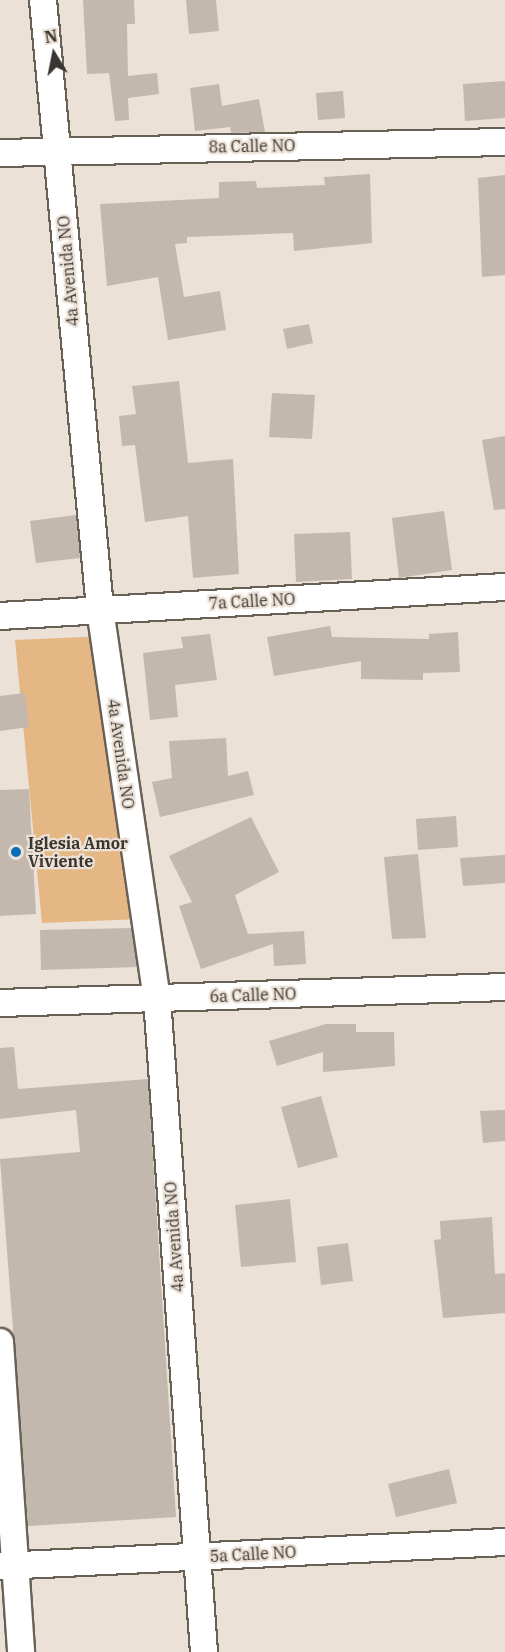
<!DOCTYPE html>
<html>
<head>
<meta charset="utf-8">
<style>
  body { margin:0 }
  #map { position:relative; width:505px; height:1652px; overflow:hidden; background:#ece1d6; font-family:"IBM Plex Serif",serif }
  div>[style] { position:absolute }
  [style*='--x'] { left:calc(var(--x)*1px); top:calc(var(--y)*1px); width:calc(var(--w)*1px); rotate:calc(var(--a)*1deg) }
  .green>* { inset:0; background:#e4b784 }
  .building>* { inset:0; background:#c2b8ad }
  .roads { filter:drop-shadow(2px 0 #696056) drop-shadow(-2px 0 #696056) drop-shadow(0 2px #696056) drop-shadow(0 -2px #696056) }
  .minor>* { height:26px; margin:-13px; padding:0 13px; transform-origin:13px; border-radius:13px; background:#fff }
  .dots>* { width:16px; height:16px; translate:-50% -50%; box-sizing:border-box; border:3px solid #ece1d6; border-radius:50% }
  span { translate:-50% -50%; white-space:nowrap; text-align:center; line-height:1.15; -webkit-text-stroke:4.5px #ece1d6; paint-order:stroke }
  .street-label { font-size:16px; color:#393531 }
  .poi-label { font-size:16px; color:#393531; font-weight:700 }
  .left { translate:0 -50%; text-align:left }
  .north { position:absolute; left:24px; top:24px; width:60px; height:60px; -webkit-text-stroke:4px #ece1d6; paint-order:stroke; rotate:350deg; font-size:16px; font-weight:700; line-height:24px; text-align:center; color:#393531 }
  .north::after { content:''; display:block; margin:auto; width:21px; height:27px; background:#393531; clip-path:polygon(50% 0,100% 100%,50% 72%,0 100%) }
</style>
</head>
<body>
<div id="map">
  <div class="green">
    <div style="clip-path:polygon(106px 636px,141px 919px,42px 923px,15px 640px)"></div>
  </div>
  <div class="building">
    <div style="clip-path:polygon(83px 0,134px 0,135px 24px,127px 24px,128px 76px,157px 73px,159px 94px,128px 98px,129px 120px,115px 121px,109px 73px,87px 74px)"></div>
    <div style="clip-path:polygon(186px 0,216px 0,219px 31px,189px 34px)"></div>
    <div style="clip-path:polygon(505px 81px,505px 118px,465px 121px,463px 84px)"></div>
    <div style="clip-path:polygon(219px 84px,222px 106px,259px 99px,265px 132px,231px 133px,230px 127px,195px 131px,190px 88px)"></div>
    <div style="clip-path:polygon(343px 91px,345px 118px,318px 120px,316px 93px)"></div>
    <div style="clip-path:polygon(370px 174px,372px 243px,294px 251px,293px 233px,187px 237px,187px 243px,175px 244px,184px 297px,220px 291px,226px 330px,168px 340px,158px 277px,107px 286px,100px 204px,219px 198px,219px 182px,256px 181px,257px 188px,325px 185px,324px 177px)"></div>
    <div style="clip-path:polygon(505px 175px,505px 275px,482px 277px,478px 178px)"></div>
    <div style="clip-path:polygon(309px 324px,313px 343px,287px 349px,283px 329px)"></div>
    <div style="clip-path:polygon(179px 381px,188px 463px,233px 459px,239px 574px,193px 578px,188px 516px,145px 522px,135px 445px,122px 446px,119px 416px,136px 414px,132px 386px)"></div>
    <div style="clip-path:polygon(272px 393px,315px 395px,312px 439px,269px 437px)"></div>
    <div style="clip-path:polygon(505px 436px,505px 509px,494px 510px,482px 440px)"></div>
    <div style="clip-path:polygon(444px 511px,452px 570px,399px 578px,392px 518px)"></div>
    <div style="clip-path:polygon(76px 515px,80px 558px,36px 563px,30px 521px)"></div>
    <div style="clip-path:polygon(350px 532px,352px 579px,296px 582px,294px 534px)"></div>
    <div style="clip-path:polygon(330px 626px,332px 637px,429px 639px,429px 634px,458px 632px,460px 672px,423px 673px,423px 680px,361px 679px,361px 661px,274px 676px,267px 637px)"></div>
    <div style="clip-path:polygon(210px 634px,217px 680px,175px 685px,178px 717px,150px 720px,143px 653px,183px 648px,181px 637px)"></div>
    <div style="clip-path:polygon(25px 693px,29px 727px,0 731px,0 696px)"></div>
    <div style="clip-path:polygon(226px 738px,228px 776px,248px 771px,254px 795px,160px 817px,152px 782px,172px 778px,169px 741px)"></div>
    <div style="clip-path:polygon(29px 789px,36px 914px,0 916px,0 790px)"></div>
    <div style="clip-path:polygon(456px 816px,458px 847px,418px 850px,416px 819px)"></div>
    <div style="clip-path:polygon(251px 817px,279px 872px,235px 895px,248px 934px,304px 931px,306px 964px,274px 966px,273px 944px,201px 969px,179px 906px,192px 902px,169px 856px)"></div>
    <div style="clip-path:polygon(418px 854px,426px 938px,392px 939px,384px 857px)"></div>
    <div style="clip-path:polygon(505px 855px,505px 883px,463px 886px,460px 858px)"></div>
    <div style="clip-path:polygon(132px 928px,137px 967px,41px 970px,40px 930px)"></div>
    <div style="clip-path:polygon(326px 1024px,356px 1024px,356px 1032px,394px 1032px,395px 1066px,323px 1072px,323px 1052px,277px 1066px,269px 1041px)"></div>
    <div style="clip-path:polygon(14px 1047px,18px 1089px,148px 1079px,176px 1517px,28px 1526px,0 1159px,80px 1152px,76px 1110px,0 1119px,0 1048px)"></div>
    <div style="clip-path:polygon(321px 1096px,338px 1157px,298px 1168px,281px 1107px)"></div>
    <div style="clip-path:polygon(505px 1110px,505px 1141px,483px 1143px,480px 1111px)"></div>
    <div style="clip-path:polygon(290px 1199px,296px 1262px,241px 1267px,235px 1205px)"></div>
    <div style="clip-path:polygon(492px 1217px,495px 1274px,505px 1273px,505px 1313px,443px 1318px,434px 1240px,441px 1239px,440px 1221px)"></div>
    <div style="clip-path:polygon(348px 1243px,353px 1281px,321px 1285px,317px 1247px)"></div>
    <div style="clip-path:polygon(449px 1469px,457px 1503px,396px 1517px,388px 1484px)"></div>
  </div>
  <div class="roads">
    <div class="minor">
      <div style="--x:43;--y:0;--w:612;--a:84.65"></div>
      <div style="--x:100;--y:609;--w:393;--a:81.7"></div>
      <div style="--x:157;--y:998;--w:656;--a:85.89"></div>
      <div style="--x:0;--y:153;--w:505;--a:-1.25"></div>
      <div style="--x:0;--y:616;--w:506;--a:-3.29"></div>
      <div style="--x:0;--y:1003;--w:505;--a:-1.81"></div>
      <div style="--x:0;--y:1342;--w:311;--a:86.1"></div>
      <div style="--x:0;--y:1566;--w:506;--a:-2.72"></div>
    </div>
  </div>
  <div class="dots">
    <div style="left:16px;top:852px;background:#076cb8"></div>
  </div>
  <div class="street-label">
    <span style="left:252px;top:146px;rotate:-1deg">8a Calle NO</span>
    <span style="left:68px;top:271px;rotate:-95deg">4a Avenida NO</span>
    <span style="left:252px;top:601px;rotate:-3deg">7a Calle NO</span>
    <span style="left:121px;top:754px;rotate:82deg">4a Avenida NO</span>
    <span style="left:253px;top:995px;rotate:-2deg">6a Calle NO</span>
    <span style="left:174px;top:1237px;rotate:-94deg">4a Avenida NO</span>
    <span style="left:253px;top:1554px;rotate:-3deg">5a Calle NO</span>
  </div>
  <div class="poi-label">
    <span class="left" style="left:28px;top:852px">Iglesia Amor<br>Viviente</span>
  </div>
  <div class="north">N</div>
</div>
</body>
</html>
